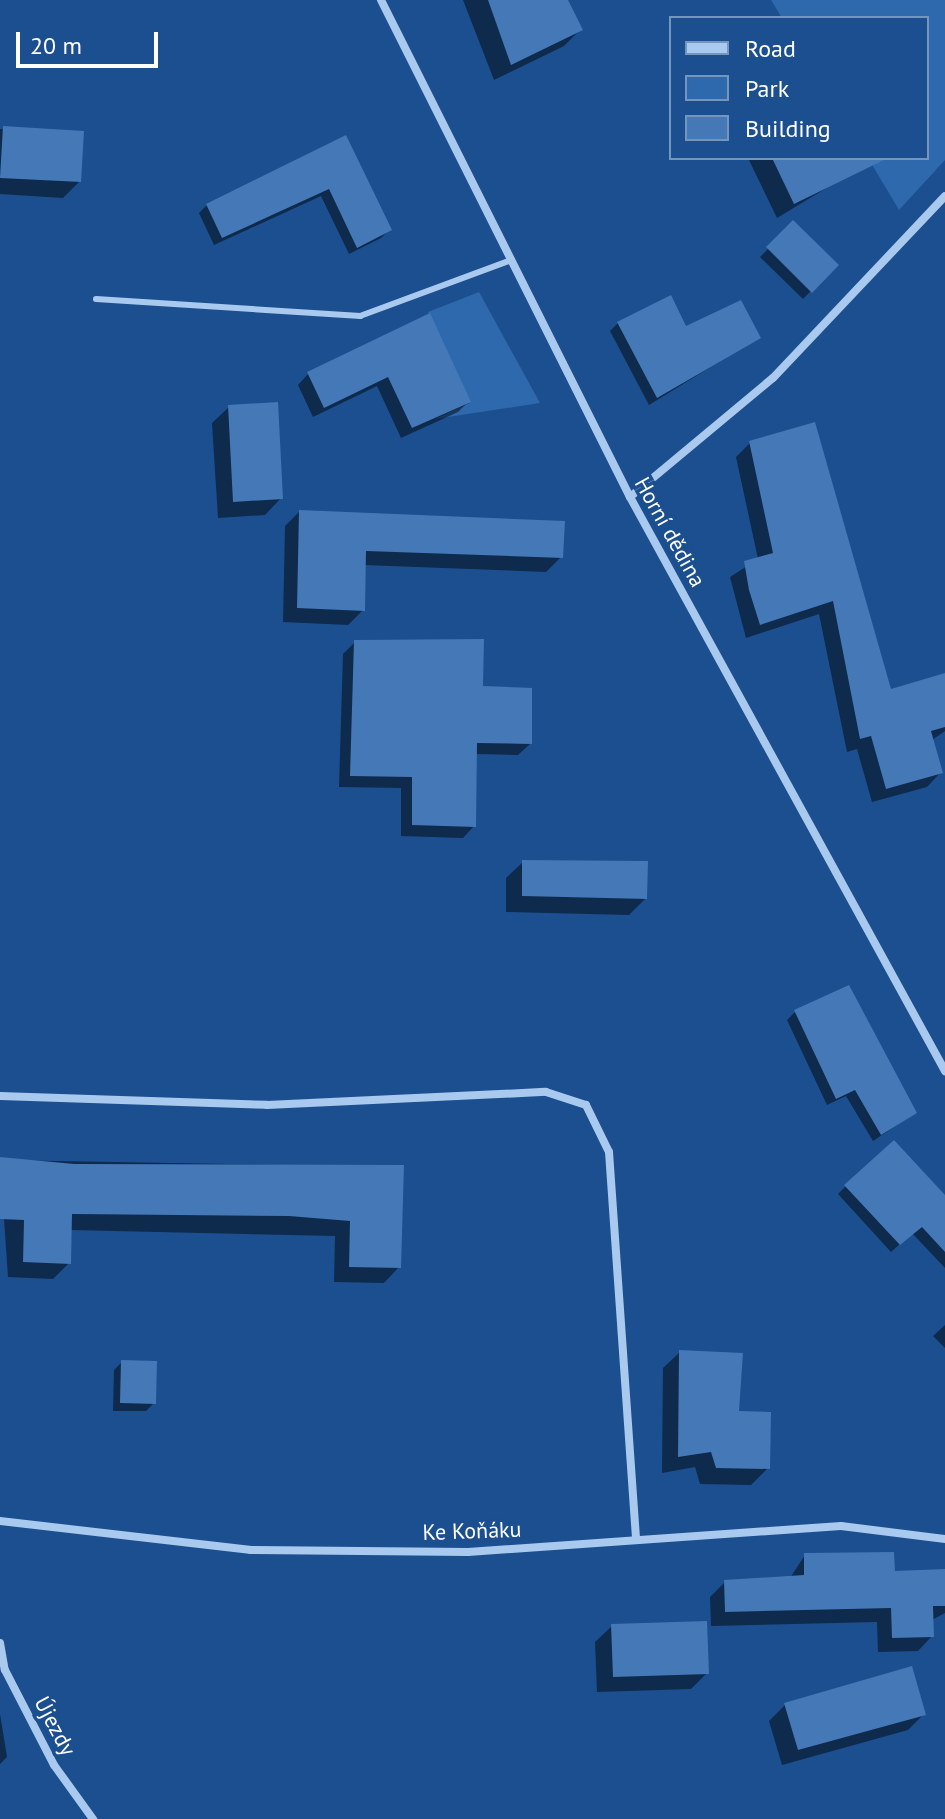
<!DOCTYPE html>
<html>
<head>
<meta charset="utf-8">
<style>
  body { margin:0 }
  #map { position:relative; width:945px; height:1819px; overflow:hidden; background:#1b4f8f; font-family:"PT Sans",sans-serif }
  div>[style] { position:absolute }
  [style*='--x'] { left:calc(var(--x)*1px); top:calc(var(--y)*1px); width:calc(var(--w)*1px); rotate:calc(var(--a)*1deg) }
  .green>* { inset:0; background:#2e69ad }
  .shadow>* { inset:0; background:#0007 }
  .building>* { inset:0; background:#4478b7 }
  .service>* { height:6px; margin:-3px; padding:0 3px; transform-origin:3px; border-radius:3px; background:#a9c9ee }
  .minor>* { height:8px; margin:-4px; padding:0 4px; transform-origin:4px; border-radius:4px; background:#a9c9ee }
  span { translate:-50% -50%; white-space:nowrap; text-align:center; line-height:1.15; -webkit-text-stroke:7px #1b4f8f; paint-order:stroke }
  .street-label { font-size:22px; color:#fff }
  .legend { position:absolute; left:669px; top:16px; width:260px; height:144px; box-sizing:border-box; background:#1b4f8f; border:2px solid #7695bc; margin:0; padding:10px 14px; list-style:none; font-size:24px; color:#fff }
  .legend li { display:flex; align-items:center; gap:16px; height:40px }
  .legend b { width:40px; border:2px solid #7695bc }
  .scale { position:absolute; left:16px; top:32px; width:142px; height:36px; box-sizing:border-box; border:4px solid #fff; border-top:0; padding-left:10px; font-size:24px; line-height:28px; white-space:nowrap; color:#fff; -webkit-text-stroke:6px #1b4f8f; paint-order:stroke }
</style>
</head>
<body>
<div id="map">
  <div class="green">
    <div style="clip-path:polygon(771px 0,945px 0,945px 160px,899px 210px,868px 158px,927px 158px,927px 18px,782px 18px)"></div>
    <div style="clip-path:polygon(479px 292px,540px 403px,435px 419px,470px 403px,428px 312px)"></div>
  </div>
  <div class="shadow">
    <div style="clip-path:polygon(463px 0,566px 0,580px 30px,564px 46px,494px 80px)"></div>
    <div style="clip-path:polygon(0 129px,82px 133px,79px 182px,63px 198px,0 194px)"></div>
    <div style="clip-path:polygon(345px 138px,389px 230px,381px 238px,349px 254px,321px 196px,214px 245px,199px 213px,207px 205px)"></div>
    <div style="clip-path:polygon(748px 158px,833px 158px,843px 178px,777px 218px)"></div>
    <div style="clip-path:polygon(793px 223px,836px 265px,803px 299px,760px 257px)"></div>
    <div style="clip-path:polygon(429px 316px,469px 401px,458px 412px,401px 438px,377px 386px,313px 417px,298px 385px,308px 374px)"></div>
    <div style="clip-path:polygon(618px 323px,685px 328px,758px 338px,649px 405px,610px 331px)"></div>
    <div style="clip-path:polygon(229px 407px,281px 498px,265px 515px,218px 518px,212px 423px)"></div>
    <div style="clip-path:polygon(750px 443px,890px 691px,945px 696px,945px 731px,932px 740px,941px 772px,927px 787px,872px 802px,857px 749px,847px 752px,819px 614px,746px 638px,730px 577px,758px 559px,736px 457px)"></div>
    <div style="clip-path:polygon(299px 512px,561px 557px,546px 572px,364px 565px,363px 610px,348px 625px,283px 622px,285px 526px)"></div>
    <div style="clip-path:polygon(355px 642px,481px 688px,530px 744px,518px 755px,475px 754px,474px 826px,463px 838px,401px 836px,401px 788px,339px 787px,343px 654px)"></div>
    <div style="clip-path:polygon(523px 862px,645px 899px,629px 915px,506px 912px,506px 878px)"></div>
    <div style="clip-path:polygon(795px 1012px,915px 1113px,873px 1141px,846px 1096px,827px 1105px,787px 1020px)"></div>
    <div style="clip-path:polygon(0 1160px,402px 1167px,399px 1267px,384px 1283px,334px 1282px,335px 1236px,70px 1230px,69px 1263px,53px 1279px,8px 1277px)"></div>
    <div style="clip-path:polygon(846px 1186px,945px 1198px,945px 1268px,912px 1233px,891px 1252px,838px 1194px)"></div>
    <div style="clip-path:polygon(945px 1325px,945px 1348px,933px 1336px)"></div>
    <div style="clip-path:polygon(680px 1352px,737px 1413px,768px 1468px,751px 1485px,700px 1484px,695px 1467px,662px 1473px,663px 1368px)"></div>
    <div style="clip-path:polygon(122px 1362px,154px 1403px,146px 1411px,113px 1411px,114px 1370px)"></div>
    <div style="clip-path:polygon(805px 1555px,893px 1573px,945px 1571px,945px 1613px,932px 1620px,932px 1636px,918px 1651px,878px 1652px,877px 1622px,711px 1626px,710px 1597px,725px 1582px,790px 1578px)"></div>
    <div style="clip-path:polygon(612px 1626px,707px 1673px,691px 1689px,597px 1692px,595px 1642px)"></div>
    <div style="clip-path:polygon(785px 1705px,924px 1714px,908px 1730px,782px 1765px,769px 1721px)"></div>
    <div style="clip-path:polygon(0 1714px,7px 1757px,0 1764px)"></div>
  </div>
  <div class="building">
    <div style="clip-path:polygon(488px 0,568px 0,583px 30px,511px 65px)"></div>
    <div style="clip-path:polygon(3px 126px,84px 131px,81px 182px,0 178px)"></div>
    <div style="clip-path:polygon(346px 135px,392px 230px,357px 248px,329px 189px,222px 238px,206px 204px)"></div>
    <div style="clip-path:polygon(772px 158px,888px 158px,794px 204px)"></div>
    <div style="clip-path:polygon(793px 220px,839px 265px,812px 293px,766px 247px)"></div>
    <div style="clip-path:polygon(671px 295px,686px 326px,741px 300px,761px 338px,657px 398px,617px 322px)"></div>
    <div style="clip-path:polygon(430px 313px,471px 402px,412px 428px,388px 377px,324px 408px,307px 372px)"></div>
    <div style="clip-path:polygon(278px 402px,283px 499px,233px 502px,228px 405px)"></div>
    <div style="clip-path:polygon(815px 422px,891px 689px,945px 673px,945px 727px,931px 731px,943px 773px,886px 789px,871px 736px,860px 739px,833px 601px,760px 625px,749px 590px,744px 561px,773px 553px,749px 441px)"></div>
    <div style="clip-path:polygon(299px 510px,565px 521px,563px 558px,366px 551px,365px 611px,297px 608px)"></div>
    <div style="clip-path:polygon(484px 639px,483px 686px,532px 688px,532px 744px,477px 743px,476px 827px,412px 825px,412px 777px,350px 776px,354px 640px)"></div>
    <div style="clip-path:polygon(522px 860px,648px 861px,647px 899px,522px 896px)"></div>
    <div style="clip-path:polygon(849px 985px,917px 1113px,881px 1135px,855px 1090px,836px 1099px,794px 1010px)"></div>
    <div style="clip-path:polygon(894px 1140px,945px 1195px,945px 1252px,922px 1227px,900px 1245px,844px 1185px)"></div>
    <div style="clip-path:polygon(0 1157px,74px 1164px,404px 1165px,401px 1268px,349px 1267px,350px 1221px,289px 1216px,72px 1214px,71px 1264px,23px 1262px,24px 1220px,0 1219px)"></div>
    <div style="clip-path:polygon(679px 1350px,743px 1353px,739px 1411px,771px 1412px,770px 1469px,716px 1468px,711px 1452px,678px 1457px)"></div>
    <div style="clip-path:polygon(121px 1360px,157px 1361px,156px 1404px,120px 1403px)"></div>
    <div style="clip-path:polygon(894px 1552px,895px 1571px,945px 1569px,945px 1606px,933px 1606px,934px 1637px,892px 1638px,891px 1608px,725px 1612px,724px 1580px,804px 1575px,804px 1553px)"></div>
    <div style="clip-path:polygon(707px 1621px,709px 1674px,613px 1677px,611px 1624px)"></div>
    <div style="clip-path:polygon(912px 1666px,926px 1715px,798px 1750px,784px 1703px)"></div>
  </div>
  <div class="service">
    <div style="--x:96;--y:299;--w:265;--a:3.7"></div>
    <div style="--x:360;--y:316;--w:159;--a:-20.3"></div>
  </div>
  <div class="minor">
    <div style="--x:381;--y:0;--w:556;--a:63.39"></div>
    <div style="--x:630;--y:497;--w:655;--a:61.24"></div>
    <div style="--x:630;--y:497;--w:186;--a:-39.8"></div>
    <div style="--x:773;--y:378;--w:250;--a:-46.6"></div>
    <div style="--x:0;--y:1096;--w:267;--a:1.9"></div>
    <div style="--x:267;--y:1105;--w:279;--a:-2.7"></div>
    <div style="--x:546;--y:1092;--w:42;--a:18"></div>
    <div style="--x:586;--y:1105;--w:52;--a:63.9"></div>
    <div style="--x:609;--y:1152;--w:387;--a:86"></div>
    <div style="--x:0;--y:1521;--w:253;--a:6.6"></div>
    <div style="--x:251;--y:1550;--w:217;--a:0.5"></div>
    <div style="--x:468;--y:1552;--w:374;--a:-4"></div>
    <div style="--x:841;--y:1526;--w:105;--a:7.1"></div>
    <div style="--x:0;--y:1643;--w:27;--a:80"></div>
    <div style="--x:5;--y:1670;--w:107;--a:62.7"></div>
    <div style="--x:54;--y:1765;--w:67;--a:54.2"></div>
  </div>
  <div class="street-label">
    <span style="left:670px;top:532px;rotate:61deg">Horní dědina</span>
    <span style="left:472px;top:1531px;rotate:-2deg">Ke Koňáku</span>
    <span style="left:55px;top:1726px;rotate:62deg">Újezdy</span>
  </div>
  <ul class="legend">
  <li><b style="height:10px;background:#a9c9ee"></b>Road</li>
  <li><b style="height:22px;background:#2e69ad"></b>Park</li>
  <li><b style="height:22px;background:#4478b7"></b>Building</li>
  </ul>
  <div class="scale">20 m</div>
</div>
</body>
</html>
